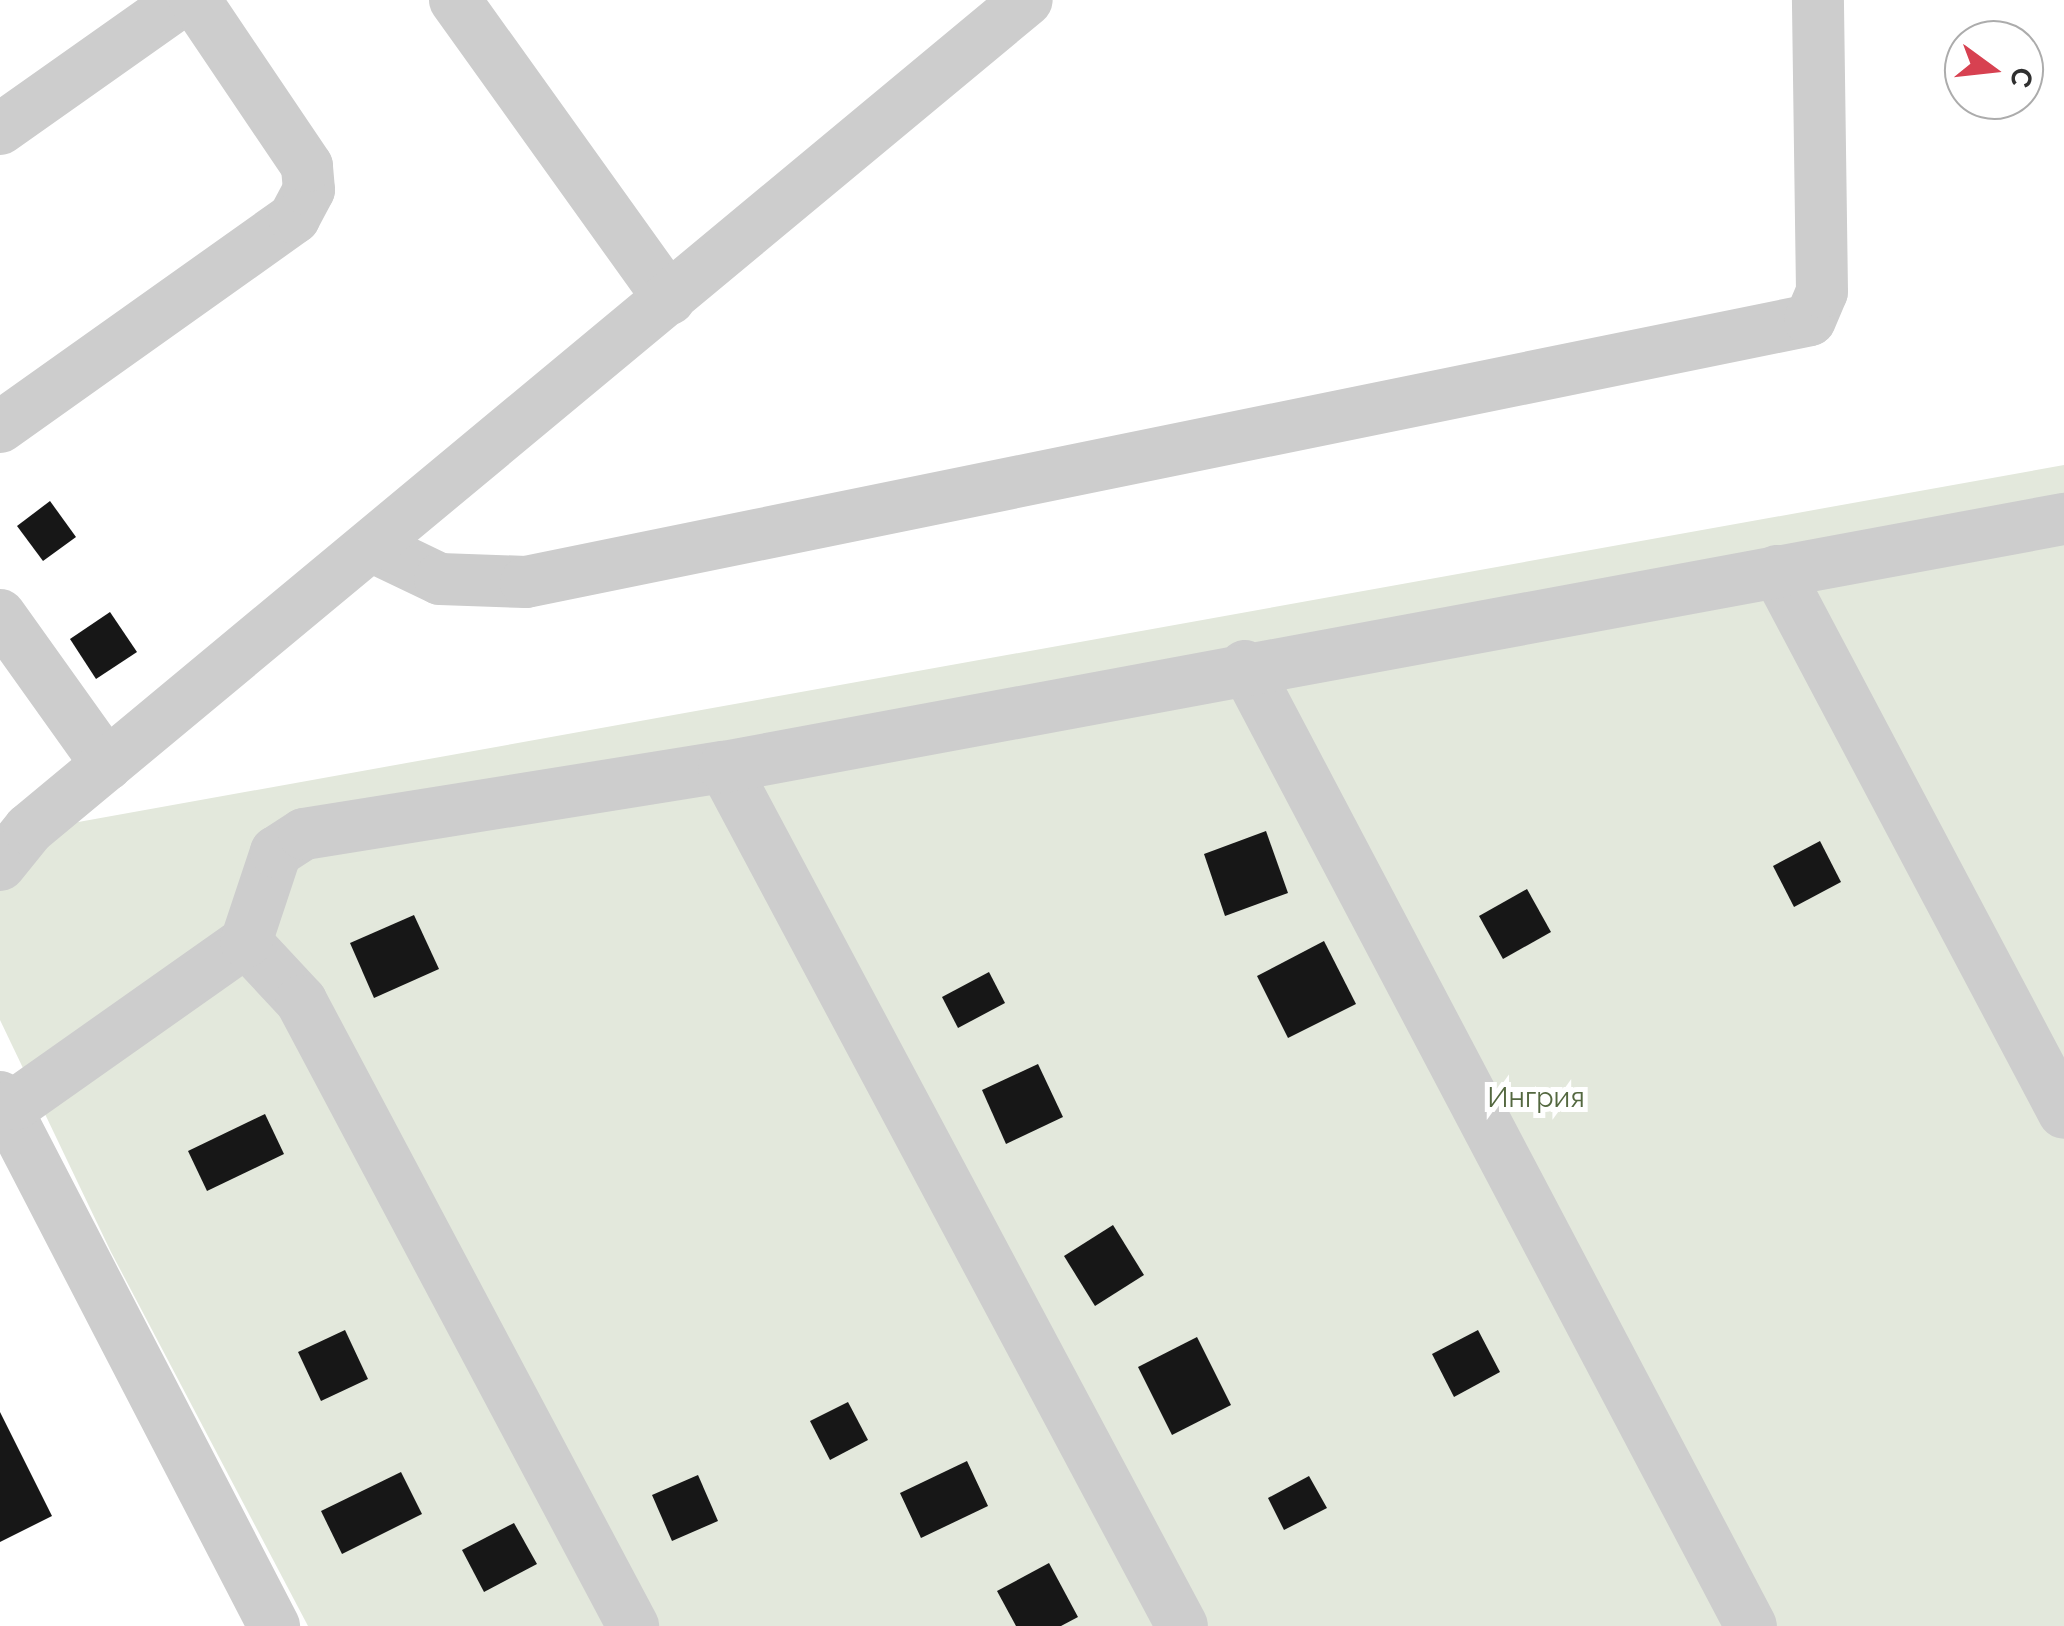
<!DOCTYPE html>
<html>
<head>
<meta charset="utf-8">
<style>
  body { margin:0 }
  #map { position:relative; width:2064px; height:1626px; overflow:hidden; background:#fff; font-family:Raleway,sans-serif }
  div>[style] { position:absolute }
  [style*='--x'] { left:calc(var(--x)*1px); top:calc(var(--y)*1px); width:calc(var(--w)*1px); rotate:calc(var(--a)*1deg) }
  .green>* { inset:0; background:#e3e8dc }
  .building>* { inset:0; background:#171717 }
  .minor>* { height:52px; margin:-26px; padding:0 26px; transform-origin:26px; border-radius:26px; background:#cdcdcd }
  span { translate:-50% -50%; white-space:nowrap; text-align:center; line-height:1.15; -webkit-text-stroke:10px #fff; paint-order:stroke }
  .park-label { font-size:28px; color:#546840 }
  .north { position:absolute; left:1944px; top:20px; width:100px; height:100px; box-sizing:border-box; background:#fff; border:2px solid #acacac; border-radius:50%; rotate:105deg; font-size:28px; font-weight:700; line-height:40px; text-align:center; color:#303030 }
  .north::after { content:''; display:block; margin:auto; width:35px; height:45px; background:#d74151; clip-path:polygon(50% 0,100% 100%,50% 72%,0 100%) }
</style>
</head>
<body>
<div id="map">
  <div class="green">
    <div style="clip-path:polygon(2064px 465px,2064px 1626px,308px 1626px,111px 1252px,0 1020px,0 889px,45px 828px)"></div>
  </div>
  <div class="building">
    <div style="clip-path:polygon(50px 501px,76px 537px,43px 561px,17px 526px)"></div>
    <div style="clip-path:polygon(110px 612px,137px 652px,96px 679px,70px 639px)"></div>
    <div style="clip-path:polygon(1266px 831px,1288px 893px,1225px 916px,1204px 854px)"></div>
    <div style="clip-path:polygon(1820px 841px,1841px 882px,1794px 907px,1773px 866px)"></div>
    <div style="clip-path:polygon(1527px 889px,1551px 932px,1503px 959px,1479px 916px)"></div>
    <div style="clip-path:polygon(414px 915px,439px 969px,374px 998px,350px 943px)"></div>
    <div style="clip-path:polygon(1324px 941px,1356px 1004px,1288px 1038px,1257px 976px)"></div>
    <div style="clip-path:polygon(989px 972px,1005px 1003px,958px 1028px,942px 997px)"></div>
    <div style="clip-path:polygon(1038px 1064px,1063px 1117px,1006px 1144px,982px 1090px)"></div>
    <div style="clip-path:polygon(265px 1114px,284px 1154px,207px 1191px,188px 1151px)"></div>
    <div style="clip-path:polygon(1113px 1225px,1144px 1275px,1095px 1306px,1064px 1256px)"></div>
    <div style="clip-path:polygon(345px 1330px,368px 1379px,321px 1401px,298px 1352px)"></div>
    <div style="clip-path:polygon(1478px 1330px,1500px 1372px,1454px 1397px,1432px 1354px)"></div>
    <div style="clip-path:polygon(1197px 1337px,1231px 1405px,1172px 1435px,1138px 1367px)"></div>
    <div style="clip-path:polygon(848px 1402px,868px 1440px,830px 1460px,810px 1421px)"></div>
    <div style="clip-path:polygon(0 1412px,52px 1516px,0 1542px)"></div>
    <div style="clip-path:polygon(967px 1461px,988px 1506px,921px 1538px,900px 1493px)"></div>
    <div style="clip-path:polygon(401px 1472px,422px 1514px,342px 1554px,321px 1511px)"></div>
    <div style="clip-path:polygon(698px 1475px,718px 1521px,672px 1541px,652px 1495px)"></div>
    <div style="clip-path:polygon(1309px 1476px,1327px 1508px,1284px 1530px,1268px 1498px)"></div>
    <div style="clip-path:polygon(514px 1523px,537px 1564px,484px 1592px,462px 1550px)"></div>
    <div style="clip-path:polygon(1049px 1563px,1078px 1617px,1061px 1626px,1016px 1626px,997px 1591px)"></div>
  </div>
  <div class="minor">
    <div style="--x:455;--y:0;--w:368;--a:54.4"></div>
    <div style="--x:0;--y:129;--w:224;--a:-35.2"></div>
    <div style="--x:0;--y:427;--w:361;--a:-35.4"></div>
    <div style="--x:294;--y:218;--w:32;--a:-62"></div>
    <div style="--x:309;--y:190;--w:24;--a:-95"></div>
    <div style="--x:307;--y:166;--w:200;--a:-124"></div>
    <div style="--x:371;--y:546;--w:76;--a:25.6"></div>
    <div style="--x:440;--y:579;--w:86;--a:2"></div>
    <div style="--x:526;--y:582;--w:1310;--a:-11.53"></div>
    <div style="--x:1810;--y:320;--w:30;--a:-67"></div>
    <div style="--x:1822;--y:292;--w:292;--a:-90.8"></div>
    <div style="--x:1777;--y:571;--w:613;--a:62.1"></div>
    <div style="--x:0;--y:615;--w:184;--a:54.5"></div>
    <div style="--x:1245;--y:666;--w:1085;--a:62.21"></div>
    <div style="--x:724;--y:767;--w:973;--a:61.93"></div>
    <div style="--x:0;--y:865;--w:46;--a:-51.1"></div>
    <div style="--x:29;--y:829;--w:1297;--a:-39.72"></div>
    <div style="--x:246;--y:942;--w:81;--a:47"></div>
    <div style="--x:301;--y:1001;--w:708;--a:62.02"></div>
    <div style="--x:0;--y:1097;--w:596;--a:62.62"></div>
    <div style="--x:16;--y:1104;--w:281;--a:-35.2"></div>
    <div style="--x:246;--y:942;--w:95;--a:-71.6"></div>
    <div style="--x:276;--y:852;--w:33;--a:-33"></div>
    <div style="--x:304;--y:834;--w:425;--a:-9.1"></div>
    <div style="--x:724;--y:767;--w:1363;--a:-10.49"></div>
  </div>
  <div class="park-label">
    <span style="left:1536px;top:1098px">Ингрия</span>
  </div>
  <div class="north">С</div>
</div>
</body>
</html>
